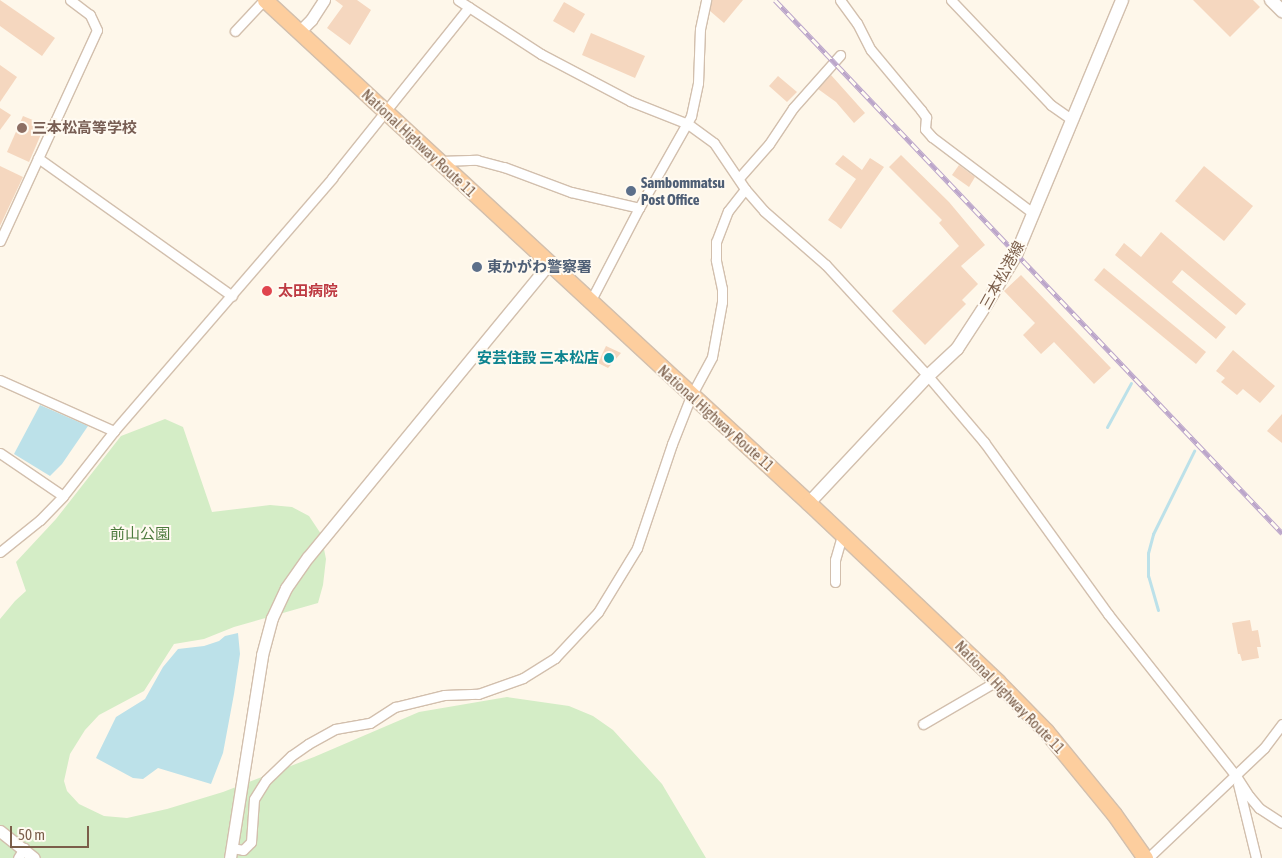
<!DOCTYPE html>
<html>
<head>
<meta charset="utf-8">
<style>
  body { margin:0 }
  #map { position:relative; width:1282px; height:858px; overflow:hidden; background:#fef7ea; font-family:"Asap Condensed","Noto Sans JP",sans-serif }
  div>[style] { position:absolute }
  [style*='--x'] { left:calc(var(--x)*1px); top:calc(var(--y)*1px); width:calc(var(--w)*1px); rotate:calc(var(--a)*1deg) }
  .green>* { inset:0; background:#d4edc6 }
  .water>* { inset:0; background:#bce1e9 }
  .stream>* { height:3px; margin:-1.5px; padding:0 1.5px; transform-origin:1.5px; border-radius:1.5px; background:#bce1e9 }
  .building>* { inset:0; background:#f5d7bf }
  .roads { filter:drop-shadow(1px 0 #d2bfad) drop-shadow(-1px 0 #d2bfad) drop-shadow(0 1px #d2bfad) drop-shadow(0 -1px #d2bfad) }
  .minor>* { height:9px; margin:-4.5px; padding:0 4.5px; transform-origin:4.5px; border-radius:4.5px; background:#fff }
  .tertiary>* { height:11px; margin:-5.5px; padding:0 5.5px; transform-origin:5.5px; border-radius:5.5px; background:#fff }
  .secondary>* { height:12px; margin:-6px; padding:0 6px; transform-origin:6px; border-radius:6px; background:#fff }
  .trunk>* { height:15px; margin:-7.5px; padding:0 7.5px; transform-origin:7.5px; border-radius:7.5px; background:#fdce9e }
  .rail>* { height:5px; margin-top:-2.5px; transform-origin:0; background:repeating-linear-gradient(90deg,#fffaf1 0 9px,#bba5ca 0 18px); box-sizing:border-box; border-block:1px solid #bba5ca }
  .dots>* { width:14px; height:14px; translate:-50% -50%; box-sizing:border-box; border:2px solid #fffaf1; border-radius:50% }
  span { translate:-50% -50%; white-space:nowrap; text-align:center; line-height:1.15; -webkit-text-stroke:4px #fffaf1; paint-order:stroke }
  .education-label { font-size:15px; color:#785e54; font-weight:700 }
  .left { translate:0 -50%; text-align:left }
  .street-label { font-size:15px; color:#7b5e4a }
  .service-label { font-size:15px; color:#4e5e75; font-weight:700 }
  .health-label { font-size:15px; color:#be3a42; font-weight:700 }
  .culture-label { font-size:15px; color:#0d838f; font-weight:700 }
  .right { translate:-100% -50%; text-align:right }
  .park-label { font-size:15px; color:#4d7b3e }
  .scale { position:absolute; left:10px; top:826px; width:79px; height:22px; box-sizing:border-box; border:2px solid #7b5e4a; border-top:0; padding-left:6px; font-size:15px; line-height:18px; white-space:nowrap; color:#7b5e4a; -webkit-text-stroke:4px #fffaf1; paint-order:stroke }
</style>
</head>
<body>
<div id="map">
  <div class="green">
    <div style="clip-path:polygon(165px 419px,183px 427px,212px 512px,270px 505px,292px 507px,309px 516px,321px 534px,326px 559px,323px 585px,318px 603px,234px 627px,204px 639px,174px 644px,144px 691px,99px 715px,85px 730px,70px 754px,64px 781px,67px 791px,79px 804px,104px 816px,127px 818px,167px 809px,223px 792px,314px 757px,419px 712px,507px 697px,569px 706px,593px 716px,613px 730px,662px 784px,706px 858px,0 858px,0 619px,15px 601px,26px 591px,16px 562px,56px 519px,121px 436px)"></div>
  </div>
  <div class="water">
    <div style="clip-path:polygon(40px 405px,88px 426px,62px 464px,50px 476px,14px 454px)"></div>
    <div style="clip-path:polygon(238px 633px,240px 654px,234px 694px,223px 753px,211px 784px,158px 768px,143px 779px,133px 778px,96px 758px,116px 717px,145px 699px,163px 667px,178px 649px,204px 646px,219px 641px,225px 636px)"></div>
  </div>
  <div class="stream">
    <div style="--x:1107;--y:427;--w:50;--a:-61.4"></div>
    <div style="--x:1158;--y:610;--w:35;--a:-106"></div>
    <div style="--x:1148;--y:576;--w:23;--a:-90"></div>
    <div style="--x:1148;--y:553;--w:20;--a:-75"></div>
    <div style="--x:1153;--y:534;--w:93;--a:-63.7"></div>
  </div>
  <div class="building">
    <div style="clip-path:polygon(0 0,55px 38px,42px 56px,0 26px)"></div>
    <div style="clip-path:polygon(335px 0,357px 0,371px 10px,350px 45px,327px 28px,343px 6px)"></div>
    <div style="clip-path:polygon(712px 0,743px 0,724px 23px,710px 11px)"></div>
    <div style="clip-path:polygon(1193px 0,1253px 0,1260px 7px,1230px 37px)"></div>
    <div style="clip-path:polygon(564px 2px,585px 14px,574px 33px,553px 21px)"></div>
    <div style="clip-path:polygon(591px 33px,645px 56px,635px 78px,582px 55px)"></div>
    <div style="clip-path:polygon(0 65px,17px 77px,0 102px)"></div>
    <div style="clip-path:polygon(831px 75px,865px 113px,854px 123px,836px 102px,818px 89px)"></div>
    <div style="clip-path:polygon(778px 76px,797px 92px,787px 102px,769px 86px)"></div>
    <div style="clip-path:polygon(0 108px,11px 115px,0 130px)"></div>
    <div style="clip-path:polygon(23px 116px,45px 125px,29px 162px,7px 152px)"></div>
    <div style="clip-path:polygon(843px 155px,862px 170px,870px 158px,884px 167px,841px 229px,828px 220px,856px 179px,835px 164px)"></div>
    <div style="clip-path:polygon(901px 155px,949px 202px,985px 245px,961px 266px,978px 284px,962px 300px,966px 304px,925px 345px,892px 311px,959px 246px,939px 223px,942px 220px,889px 167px)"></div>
    <div style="clip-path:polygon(959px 165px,975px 177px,969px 187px,952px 175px)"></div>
    <div style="clip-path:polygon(0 166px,23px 177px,0 226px)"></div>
    <div style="clip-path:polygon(1204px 166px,1253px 206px,1224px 241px,1175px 201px)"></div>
    <div style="clip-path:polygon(1161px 232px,1246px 304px,1236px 315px,1182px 270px,1172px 282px,1226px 327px,1216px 339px,1115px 255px,1124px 243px,1141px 257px)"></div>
    <div style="clip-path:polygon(1104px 268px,1206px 352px,1196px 364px,1094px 280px)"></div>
    <div style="clip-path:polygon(1021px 275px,1111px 368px,1094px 384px,1054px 342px,1041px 354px,1023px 335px,1035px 323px,1004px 291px)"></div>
    <div style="clip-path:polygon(606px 346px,621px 353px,608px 368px,598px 363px)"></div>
    <div style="clip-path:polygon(1233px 350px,1275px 386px,1260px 403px,1243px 389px,1237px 395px,1221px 382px,1225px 378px,1216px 371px)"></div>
    <div style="clip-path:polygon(1282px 414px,1282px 443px,1267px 431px)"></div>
    <div style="clip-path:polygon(1250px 620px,1252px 631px,1258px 630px,1261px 647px,1257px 647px,1259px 658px,1242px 661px,1240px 654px,1238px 654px,1232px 623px)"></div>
  </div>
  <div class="roads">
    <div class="minor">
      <div style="--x:458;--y:0;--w:99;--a:33"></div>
      <div style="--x:541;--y:54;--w:101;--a:27.8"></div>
      <div style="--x:630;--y:101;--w:62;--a:21.6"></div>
      <div style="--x:688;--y:124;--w:32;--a:36"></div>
      <div style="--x:714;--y:143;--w:55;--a:56"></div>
      <div style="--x:745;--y:189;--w:29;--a:49"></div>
      <div style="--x:764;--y:211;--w:82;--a:41.1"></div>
      <div style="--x:826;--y:265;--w:151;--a:47.4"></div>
      <div style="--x:928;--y:376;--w:87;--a:49.7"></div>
      <div style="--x:984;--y:442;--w:212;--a:54.2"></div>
      <div style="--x:1108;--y:614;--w:206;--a:51.7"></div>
      <div style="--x:1236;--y:776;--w:24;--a:57"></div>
      <div style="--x:1249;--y:796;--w:16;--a:50"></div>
      <div style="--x:1259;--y:808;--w:27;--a:33"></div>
      <div style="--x:840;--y:0;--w:29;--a:54"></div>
      <div style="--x:857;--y:23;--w:30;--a:63"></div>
      <div style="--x:871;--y:50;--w:78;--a:50.2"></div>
      <div style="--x:921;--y:110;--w:9;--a:54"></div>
      <div style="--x:926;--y:117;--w:12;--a:95"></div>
      <div style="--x:925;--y:129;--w:11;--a:49"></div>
      <div style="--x:932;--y:137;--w:126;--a:37"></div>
      <div style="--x:951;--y:0;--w:145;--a:46.4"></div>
      <div style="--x:1051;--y:105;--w:24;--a:35"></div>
      <div style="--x:235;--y:31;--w:42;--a:-46.9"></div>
      <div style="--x:38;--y:158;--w:238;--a:35.4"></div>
      <div style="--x:439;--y:161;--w:38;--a:-2"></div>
      <div style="--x:477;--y:160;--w:28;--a:15"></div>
      <div style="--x:504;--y:167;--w:72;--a:20.5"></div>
      <div style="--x:571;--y:192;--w:70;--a:13.2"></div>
      <div style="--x:739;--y:178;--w:45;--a:-48.6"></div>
      <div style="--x:769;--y:144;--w:43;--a:-56.3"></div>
      <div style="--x:793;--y:108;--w:71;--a:-48.4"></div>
      <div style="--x:0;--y:241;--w:232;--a:-65.3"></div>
      <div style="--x:97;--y:30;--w:17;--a:-115"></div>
      <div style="--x:90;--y:15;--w:25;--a:-143"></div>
      <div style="--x:590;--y:302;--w:106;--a:-62.5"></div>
      <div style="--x:639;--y:208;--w:106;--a:-60.5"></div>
      <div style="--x:691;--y:116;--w:34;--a:-78"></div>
      <div style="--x:698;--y:83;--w:54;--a:-87.9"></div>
      <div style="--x:700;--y:29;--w:30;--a:-78"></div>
      <div style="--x:0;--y:380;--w:125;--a:24.1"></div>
      <div style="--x:0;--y:453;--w:76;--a:34.3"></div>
      <div style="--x:0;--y:552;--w:51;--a:-38.7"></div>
      <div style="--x:40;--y:520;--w:33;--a:-46"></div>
      <div style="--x:63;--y:496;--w:83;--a:-51.9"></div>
      <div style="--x:114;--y:431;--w:334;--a:-49.2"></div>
      <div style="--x:332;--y:178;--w:219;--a:-51.3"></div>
      <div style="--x:835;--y:582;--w:22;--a:-90"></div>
      <div style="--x:835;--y:560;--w:26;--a:-74"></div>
      <div style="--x:923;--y:724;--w:86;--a:-30.2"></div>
      <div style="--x:1238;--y:784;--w:76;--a:76.3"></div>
      <div style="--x:232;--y:848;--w:11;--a:10"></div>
      <div style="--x:243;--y:850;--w:11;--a:-45"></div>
      <div style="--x:251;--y:842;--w:43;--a:-86"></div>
      <div style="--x:254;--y:799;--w:22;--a:-58"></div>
      <div style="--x:266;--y:780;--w:35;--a:-44"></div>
      <div style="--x:291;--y:756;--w:21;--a:-35"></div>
      <div style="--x:308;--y:744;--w:31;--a:-29"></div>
      <div style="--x:335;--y:729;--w:36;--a:-10"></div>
      <div style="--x:370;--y:723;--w:30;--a:-33"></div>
      <div style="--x:395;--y:707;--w:50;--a:-13.8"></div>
      <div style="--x:444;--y:695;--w:34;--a:-2"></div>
      <div style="--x:478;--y:694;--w:48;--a:-19.6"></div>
      <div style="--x:523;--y:678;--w:38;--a:-32"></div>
      <div style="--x:555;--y:658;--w:63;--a:-46.9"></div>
      <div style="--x:598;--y:612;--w:75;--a:-58.6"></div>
      <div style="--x:637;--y:548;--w:110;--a:-71.4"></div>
      <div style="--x:672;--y:444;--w:52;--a:-68.4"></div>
      <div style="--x:691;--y:396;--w:44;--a:-61.7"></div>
      <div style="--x:712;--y:357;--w:56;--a:-79.7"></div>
      <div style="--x:722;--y:302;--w:13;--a:-90"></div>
      <div style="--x:722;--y:289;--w:30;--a:-102"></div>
      <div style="--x:716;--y:260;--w:18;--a:-90"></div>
      <div style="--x:716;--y:242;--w:33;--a:-69"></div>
      <div style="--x:728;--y:211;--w:28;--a:-52"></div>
      <div style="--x:18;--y:858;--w:12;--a:-59"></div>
      <div style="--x:1148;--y:858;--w:160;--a:-43.5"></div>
      <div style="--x:1264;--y:748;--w:30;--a:-53"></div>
    </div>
    <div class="tertiary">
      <div style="--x:299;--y:32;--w:17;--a:-45"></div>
      <div style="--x:311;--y:20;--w:24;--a:-57"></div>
      <div style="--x:0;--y:831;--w:43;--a:38.5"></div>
      <div style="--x:230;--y:858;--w:206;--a:-81"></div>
      <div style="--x:262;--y:655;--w:38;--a:-75"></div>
      <div style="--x:272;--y:618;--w:33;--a:-65"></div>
      <div style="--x:286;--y:588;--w:38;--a:-55"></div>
      <div style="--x:308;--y:557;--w:379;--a:-50.6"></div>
    </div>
    <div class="secondary">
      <div style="--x:1271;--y:0;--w:16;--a:45"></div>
      <div style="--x:809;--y:503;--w:174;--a:-46.9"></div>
      <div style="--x:928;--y:376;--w:40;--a:-43"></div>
      <div style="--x:957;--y:349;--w:55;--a:-56.9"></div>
      <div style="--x:987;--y:303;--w:56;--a:-58.9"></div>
      <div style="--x:1016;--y:255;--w:276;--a:-67.4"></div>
    </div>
    <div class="trunk">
      <div style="--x:265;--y:0;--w:741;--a:42.76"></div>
      <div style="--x:809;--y:503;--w:259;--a:43.4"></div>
      <div style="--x:997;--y:681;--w:70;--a:45.6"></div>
      <div style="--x:1046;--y:731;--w:107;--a:50.7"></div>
      <div style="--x:1114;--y:814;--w:54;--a:54.8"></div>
    </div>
  </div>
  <div class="rail">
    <div style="--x:775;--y:0;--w:736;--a:46.43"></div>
  </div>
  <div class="dots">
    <div style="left:22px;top:128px;background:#8d6e63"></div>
    <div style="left:631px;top:191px;background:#5c6f8a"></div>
    <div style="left:477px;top:267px;background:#5c6f8a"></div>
    <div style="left:267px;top:291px;background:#e0444e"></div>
    <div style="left:609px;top:358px;background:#0f9aa8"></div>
  </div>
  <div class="education-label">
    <span class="left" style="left:32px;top:128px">三本松高等学校</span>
  </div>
  <div class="street-label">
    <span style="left:419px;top:143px;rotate:43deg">National Highway Route 11</span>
    <span style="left:1002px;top:275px;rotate:-61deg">三本松港線</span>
    <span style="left:716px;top:418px;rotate:42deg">National Highway Route 11</span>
    <span style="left:1010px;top:697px;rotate:46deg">National Highway Route 11</span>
  </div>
  <div class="service-label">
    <span class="left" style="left:641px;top:191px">Sambommatsu<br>Post Office</span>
    <span class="left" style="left:487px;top:267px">東かがわ警察署</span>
  </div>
  <div class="health-label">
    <span class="left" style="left:278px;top:291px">太田病院</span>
  </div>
  <div class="culture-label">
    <span class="right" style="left:599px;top:358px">安芸住設 三本松店</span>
  </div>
  <div class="park-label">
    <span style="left:140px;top:534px">前山公園</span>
  </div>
  <div class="scale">50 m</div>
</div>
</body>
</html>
